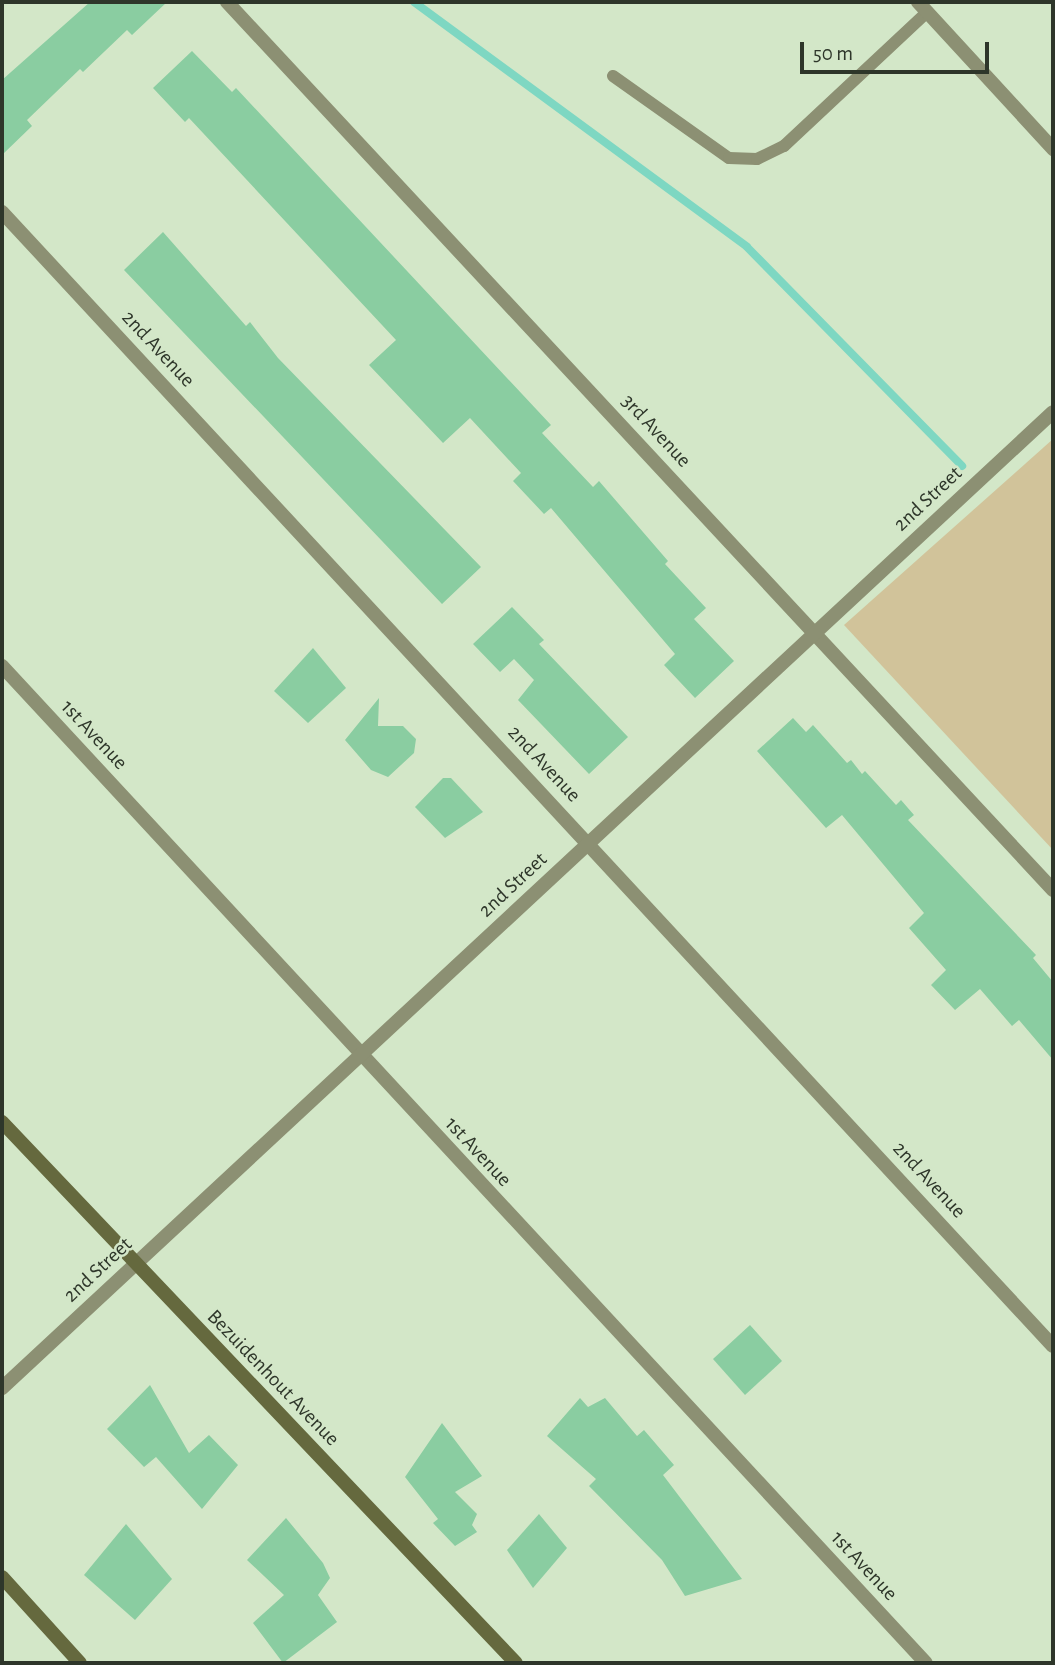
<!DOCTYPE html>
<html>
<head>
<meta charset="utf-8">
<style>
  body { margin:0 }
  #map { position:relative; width:1055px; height:1665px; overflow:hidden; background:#d3e7c8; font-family:"Alegreya Sans",sans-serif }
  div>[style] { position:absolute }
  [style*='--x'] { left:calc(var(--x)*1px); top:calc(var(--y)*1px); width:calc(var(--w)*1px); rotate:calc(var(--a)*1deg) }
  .green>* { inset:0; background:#d1c39a }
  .stream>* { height:8px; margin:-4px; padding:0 4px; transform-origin:4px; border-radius:4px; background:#7ed7c2 }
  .building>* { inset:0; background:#8acda1 }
  .lane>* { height:12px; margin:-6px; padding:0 6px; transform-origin:6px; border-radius:6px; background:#8c9073 }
  .street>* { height:14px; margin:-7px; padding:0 7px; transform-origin:7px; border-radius:7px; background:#8c9073 }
  .secondary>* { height:14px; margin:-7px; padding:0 7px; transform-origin:7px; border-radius:7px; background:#65693e }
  span { translate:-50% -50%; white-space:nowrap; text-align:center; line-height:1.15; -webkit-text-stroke:5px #d3e7c8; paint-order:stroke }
  .street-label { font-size:21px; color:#2e362a }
  .frame { position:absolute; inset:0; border:4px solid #2e362a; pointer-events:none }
  .scale { position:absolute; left:800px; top:42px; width:189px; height:32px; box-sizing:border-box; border:4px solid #2e362a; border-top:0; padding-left:9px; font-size:21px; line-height:24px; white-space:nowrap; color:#2e362a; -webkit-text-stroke:5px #d3e7c8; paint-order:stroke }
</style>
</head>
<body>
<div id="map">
  <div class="green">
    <div style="clip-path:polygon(1053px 439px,1053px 850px,844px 625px)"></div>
  </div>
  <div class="stream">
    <div style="--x:414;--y:2;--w:413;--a:36.3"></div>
    <div style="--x:747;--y:247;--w:307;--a:45.5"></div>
  </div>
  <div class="building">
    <div style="clip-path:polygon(90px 2px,167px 2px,132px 35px,127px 30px,83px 72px,80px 69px,27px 120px,32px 126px,2px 155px,2px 80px)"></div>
    <div style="clip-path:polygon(192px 51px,232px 92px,236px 88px,551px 425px,542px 433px,593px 487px,599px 481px,668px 561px,665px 564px,706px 608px,694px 619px,734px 661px,695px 698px,664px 665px,675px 654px,551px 508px,544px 514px,513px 481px,521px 473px,470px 418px,443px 443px,369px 365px,396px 340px,189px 118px,185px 122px,153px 88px)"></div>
    <div style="clip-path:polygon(163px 232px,246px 326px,250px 322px,278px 358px,481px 567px,442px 604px,124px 270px)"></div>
    <div style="clip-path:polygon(512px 607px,544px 640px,539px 644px,628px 737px,589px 774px,518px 700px,534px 680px,514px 659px,500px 672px,473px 644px)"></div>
    <div style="clip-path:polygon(313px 648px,346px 688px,308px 723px,274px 691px)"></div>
    <div style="clip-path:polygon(379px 698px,378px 726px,403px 726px,416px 739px,414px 753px,388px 777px,371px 770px,345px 740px)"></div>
    <div style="clip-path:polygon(793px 718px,806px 732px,813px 725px,847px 763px,851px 760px,862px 774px,865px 771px,896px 805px,901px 800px,914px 815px,908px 820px,1036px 955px,1033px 958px,1053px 982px,1053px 1060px,1019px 1020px,1012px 1026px,980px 989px,955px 1010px,931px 985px,946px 970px,909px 928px,924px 913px,842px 815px,826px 828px,757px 751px)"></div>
    <div style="clip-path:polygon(443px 778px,451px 778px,483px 812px,445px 838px,415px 807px)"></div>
    <div style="clip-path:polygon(750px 1325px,782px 1361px,745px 1395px,713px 1359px)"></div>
    <div style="clip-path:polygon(150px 1385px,189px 1453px,209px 1435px,238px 1465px,202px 1509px,156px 1457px,144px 1467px,107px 1429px)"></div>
    <div style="clip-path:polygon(580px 1398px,588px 1407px,605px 1398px,637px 1436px,644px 1430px,674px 1465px,663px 1475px,742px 1579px,685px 1596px,662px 1560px,589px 1486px,596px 1479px,547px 1436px)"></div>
    <div style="clip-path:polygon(442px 1423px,482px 1476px,455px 1492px,477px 1514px,472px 1525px,477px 1532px,455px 1546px,433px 1523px,438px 1519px,405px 1477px)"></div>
    <div style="clip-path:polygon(539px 1514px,567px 1548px,533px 1588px,507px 1550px)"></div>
    <div style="clip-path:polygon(286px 1518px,323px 1563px,330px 1578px,318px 1595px,337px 1622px,283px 1663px,253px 1623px,284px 1595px,247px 1560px)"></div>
    <div style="clip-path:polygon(126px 1524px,172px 1579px,135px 1620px,84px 1575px)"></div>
  </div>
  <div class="lane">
    <div style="--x:613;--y:76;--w:142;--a:35.3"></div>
    <div style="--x:729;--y:158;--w:28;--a:2"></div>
    <div style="--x:757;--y:159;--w:30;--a:-26"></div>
    <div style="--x:784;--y:146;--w:196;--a:-43.1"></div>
  </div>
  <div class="street">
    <div style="--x:227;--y:2;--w:1213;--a:47.07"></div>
    <div style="--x:918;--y:2;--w:200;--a:47.4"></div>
    <div style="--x:2;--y:212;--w:1546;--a:47.18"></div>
    <div style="--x:2;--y:666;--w:1359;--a:47.18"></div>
    <div style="--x:2;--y:1388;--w:1434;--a:-42.88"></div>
  </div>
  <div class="secondary">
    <div style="--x:2;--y:1122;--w:746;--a:46.47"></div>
    <div style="--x:2;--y:1577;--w:116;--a:47.8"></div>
  </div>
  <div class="street-label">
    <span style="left:158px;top:349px;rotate:47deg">2nd Avenue</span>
    <span style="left:656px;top:431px;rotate:47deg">3rd Avenue</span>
    <span style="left:928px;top:499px;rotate:-43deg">2nd Street</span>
    <span style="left:94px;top:735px;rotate:47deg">1st Avenue</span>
    <span style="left:544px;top:764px;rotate:47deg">2nd Avenue</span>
    <span style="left:513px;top:885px;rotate:-43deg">2nd Street</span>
    <span style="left:478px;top:1152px;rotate:47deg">1st Avenue</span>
    <span style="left:929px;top:1180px;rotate:47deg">2nd Avenue</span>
    <span style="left:98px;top:1270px;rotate:-43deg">2nd Street</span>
    <span style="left:273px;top:1378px;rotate:46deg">Bezuidenhout Avenue</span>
    <span style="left:864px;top:1566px;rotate:47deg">1st Avenue</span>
  </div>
  <div class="frame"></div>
  <div class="scale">50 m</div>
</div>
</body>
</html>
